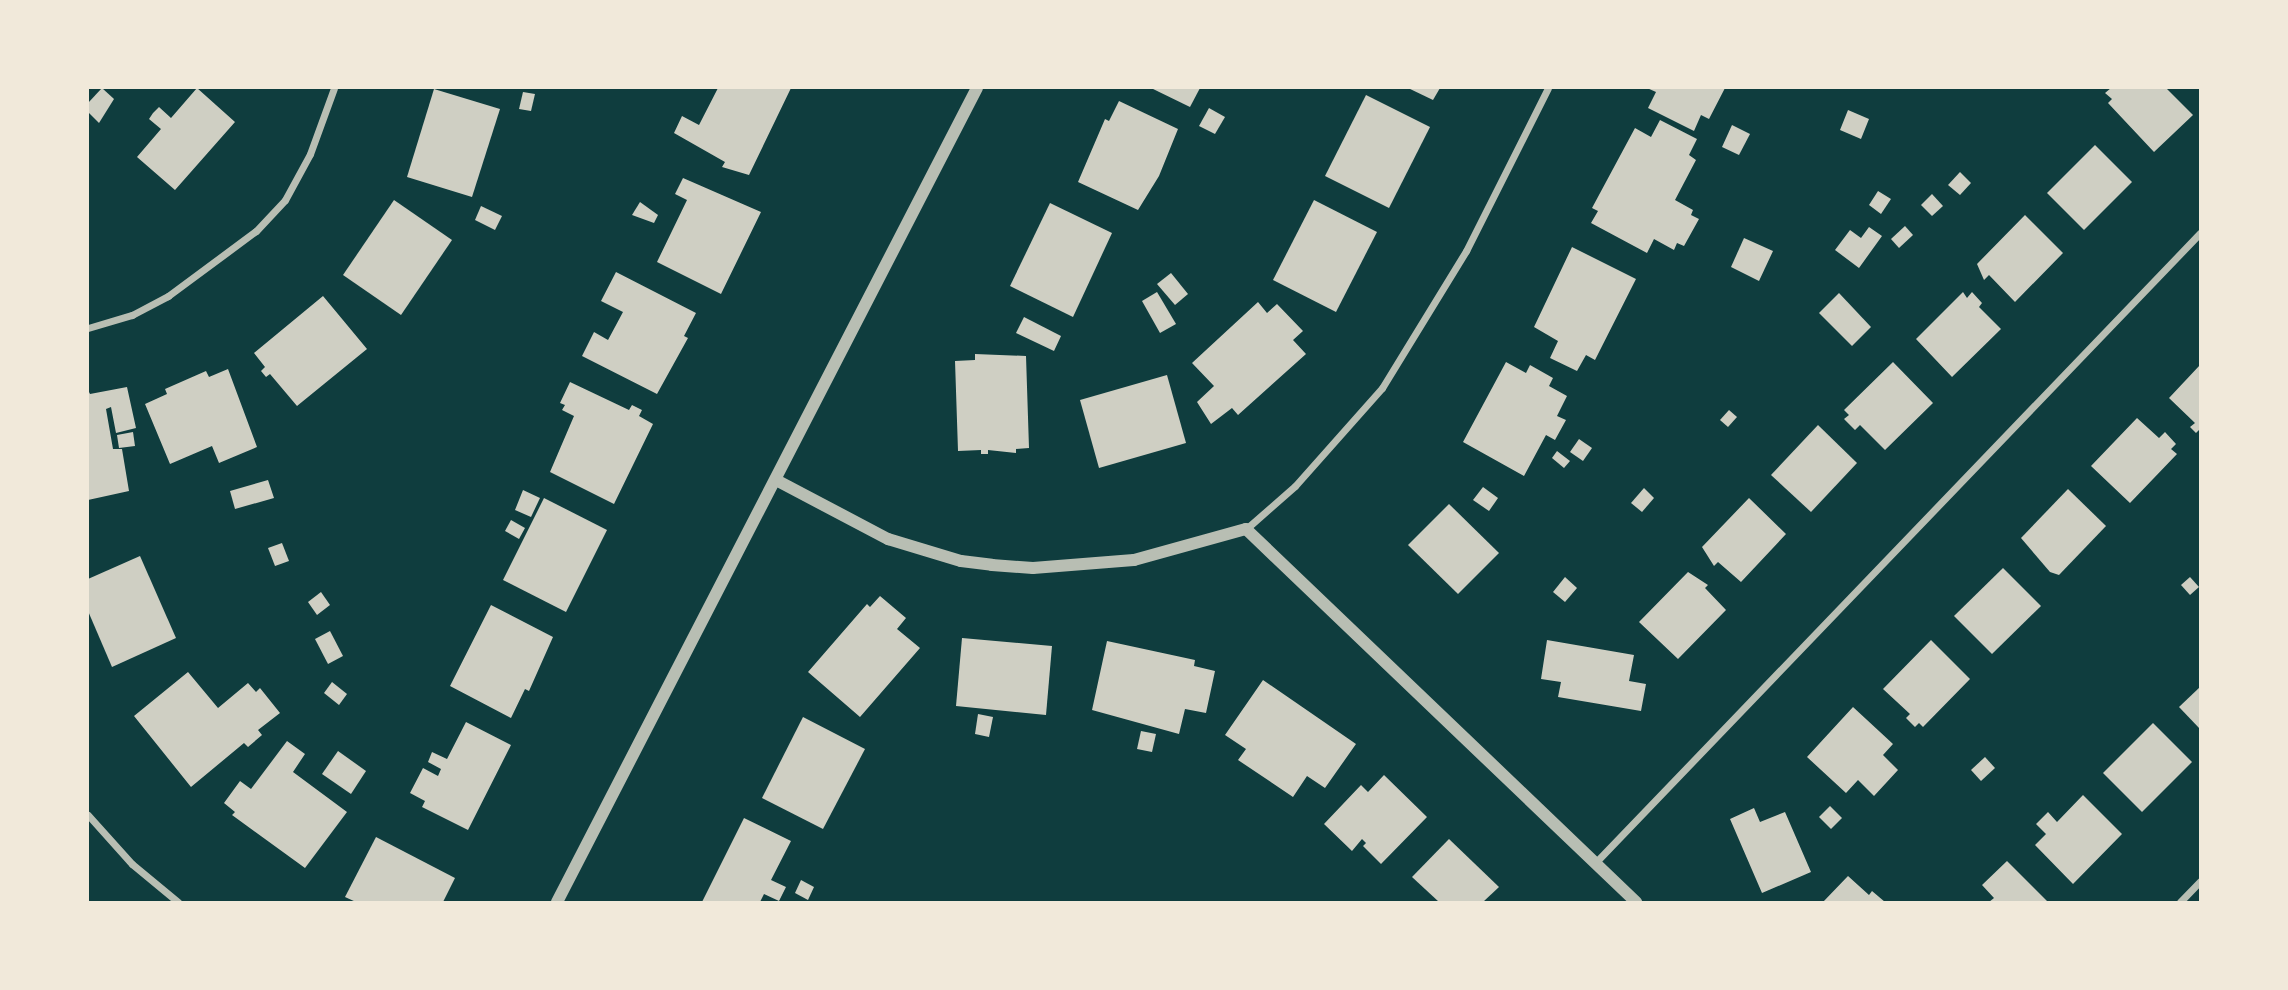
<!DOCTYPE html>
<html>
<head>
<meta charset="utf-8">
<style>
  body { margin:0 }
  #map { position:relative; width:2288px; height:990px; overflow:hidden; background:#0f3d3e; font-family:Quicksand,sans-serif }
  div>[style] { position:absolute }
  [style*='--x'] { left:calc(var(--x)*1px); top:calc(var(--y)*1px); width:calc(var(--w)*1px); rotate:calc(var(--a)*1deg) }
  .building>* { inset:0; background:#cfcfc3 }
  .minor>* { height:7px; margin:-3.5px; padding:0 3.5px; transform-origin:3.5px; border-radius:3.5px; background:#b8beb3 }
  .tertiary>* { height:12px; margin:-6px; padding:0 6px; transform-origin:6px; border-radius:6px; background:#b8beb3 }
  span { translate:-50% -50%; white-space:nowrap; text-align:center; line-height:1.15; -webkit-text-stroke:5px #f1e9da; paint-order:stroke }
  .frame { position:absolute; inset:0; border:89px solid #f1e9da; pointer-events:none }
</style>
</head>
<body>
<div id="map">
  <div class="building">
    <div style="clip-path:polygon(102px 88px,114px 99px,99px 123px,88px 112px,88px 103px)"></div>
    <div style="clip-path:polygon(197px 88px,235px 122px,175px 190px,137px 157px,161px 129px,149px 119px,153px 113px,159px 107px,171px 118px)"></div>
    <div style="clip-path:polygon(718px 88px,791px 88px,749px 175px,722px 167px,725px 162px,674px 133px,682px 116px,699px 125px)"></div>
    <div style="clip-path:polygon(1151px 88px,1200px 88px,1190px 107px)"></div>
    <div style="clip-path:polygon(1408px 88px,1440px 88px,1433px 100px)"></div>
    <div style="clip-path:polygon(1647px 88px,1725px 88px,1709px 119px,1701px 115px,1694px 131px,1648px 108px,1656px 92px)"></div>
    <div style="clip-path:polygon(2111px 88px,2166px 88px,2193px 115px,2154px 152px,2108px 103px,2112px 99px,2105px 93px)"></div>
    <div style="clip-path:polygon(434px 89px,500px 109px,472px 197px,407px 177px)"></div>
    <div style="clip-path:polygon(523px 92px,535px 94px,531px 111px,519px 109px)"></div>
    <div style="clip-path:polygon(1366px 95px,1430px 127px,1389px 208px,1325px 176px)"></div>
    <div style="clip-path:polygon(1119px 101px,1178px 129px,1159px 176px,1138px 210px,1078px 182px,1105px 119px,1109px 121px)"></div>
    <div style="clip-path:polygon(1209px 108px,1225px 117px,1215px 134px,1199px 126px)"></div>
    <div style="clip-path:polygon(1848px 110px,1869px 119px,1861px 139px,1840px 130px)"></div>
    <div style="clip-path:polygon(1660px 120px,1697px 139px,1689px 155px,1696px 160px,1675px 200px,1693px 210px,1691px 215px,1699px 219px,1684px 246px,1677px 243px,1674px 250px,1654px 239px,1647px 253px,1591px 223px,1598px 211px,1592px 208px,1635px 128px,1651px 137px)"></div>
    <div style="clip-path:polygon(1732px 125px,1750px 134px,1739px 155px,1722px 147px)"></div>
    <div style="clip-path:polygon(2095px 145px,2132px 182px,2084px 230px,2047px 193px)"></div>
    <div style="clip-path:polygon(1960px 172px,1971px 183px,1960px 195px,1948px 185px)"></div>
    <div style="clip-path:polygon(683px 178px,761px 212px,721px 294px,657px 262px,687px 200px,675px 194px)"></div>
    <div style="clip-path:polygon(1878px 191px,1891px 199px,1881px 214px,1869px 205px)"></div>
    <div style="clip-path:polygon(1932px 194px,1943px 206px,1932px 216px,1921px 205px)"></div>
    <div style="clip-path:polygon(394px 200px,452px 240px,401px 315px,343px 275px)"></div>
    <div style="clip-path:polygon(1314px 200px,1377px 232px,1336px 312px,1273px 280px)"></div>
    <div style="clip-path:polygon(640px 202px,658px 215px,654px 223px,632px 215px)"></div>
    <div style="clip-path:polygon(1050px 203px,1112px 233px,1073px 317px,1010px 286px)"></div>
    <div style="clip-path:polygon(481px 206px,502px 216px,495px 230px,475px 220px)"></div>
    <div style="clip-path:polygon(2025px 215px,2063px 253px,2015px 302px,1989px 275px,1984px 280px,1977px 264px)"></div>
    <div style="clip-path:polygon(1905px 226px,1913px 235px,1899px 248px,1891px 239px)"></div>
    <div style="clip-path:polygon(1869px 227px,1882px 236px,1859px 268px,1835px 250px,1850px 230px,1861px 238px)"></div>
    <div style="clip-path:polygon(1744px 238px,1773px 251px,1759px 281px,1731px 267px)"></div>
    <div style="clip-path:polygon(1572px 247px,1636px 279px,1595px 360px,1586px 355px,1577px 371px,1550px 358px,1558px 341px,1534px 327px)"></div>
    <div style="clip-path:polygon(616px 272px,696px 313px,684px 336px,688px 338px,657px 394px,582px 356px,594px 332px,608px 340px,623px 312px,601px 301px)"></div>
    <div style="clip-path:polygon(1171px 273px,1188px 294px,1175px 305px,1157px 284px)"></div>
    <div style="clip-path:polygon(1157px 292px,1176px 324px,1160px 333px,1142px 301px)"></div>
    <div style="clip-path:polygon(1963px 292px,1967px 298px,1972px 292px,1982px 303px,1979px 307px,2001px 329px,1952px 377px,1916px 339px)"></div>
    <div style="clip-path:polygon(1839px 293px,1871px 327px,1852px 346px,1819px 313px)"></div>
    <div style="clip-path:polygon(323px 296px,367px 349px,297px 406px,270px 374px,266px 377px,261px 371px,265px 367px,254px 353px)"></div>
    <div style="clip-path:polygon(1258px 302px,1267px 313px,1277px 304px,1303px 331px,1293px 340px,1306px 354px,1238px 415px,1232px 408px,1211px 424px,1197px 402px,1214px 386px,1192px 363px)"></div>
    <div style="clip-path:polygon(1024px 317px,1061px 336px,1054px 351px,1016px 333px)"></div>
    <div style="clip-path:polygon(975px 354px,1026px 356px,1029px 448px,1016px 449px,1016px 453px,988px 450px,988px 454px,981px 454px,981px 450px,958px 451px,955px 361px,975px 360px)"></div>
    <div style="clip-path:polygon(1506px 362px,1526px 373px,1530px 365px,1553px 378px,1549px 386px,1567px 396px,1557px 416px,1566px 420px,1555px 440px,1546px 435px,1524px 476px,1463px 442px)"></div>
    <div style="clip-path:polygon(1893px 362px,1933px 403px,1885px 450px,1860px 425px,1855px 430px,1844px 419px,1849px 415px,1844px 410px)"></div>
    <div style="clip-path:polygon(2200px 365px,2200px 429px,2196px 433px,2190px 427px,2195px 423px,2169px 398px)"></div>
    <div style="clip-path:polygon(228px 369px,257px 447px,219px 463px,212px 446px,170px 464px,145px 404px,167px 394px,165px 389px,206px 371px,209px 377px)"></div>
    <div style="clip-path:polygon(1167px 375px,1186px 443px,1099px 468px,1080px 400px)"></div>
    <div style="clip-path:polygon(570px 382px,629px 410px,632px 405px,642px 410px,639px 416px,653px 424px,614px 504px,550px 472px,574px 416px,562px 410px,565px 405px,560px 403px)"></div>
    <div style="clip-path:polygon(127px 387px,136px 428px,116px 433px,111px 407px,106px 409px,113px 449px,122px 449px,129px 491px,88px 500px,88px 390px,90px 394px)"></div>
    <div style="clip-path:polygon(1729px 410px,1737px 417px,1728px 427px,1720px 420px)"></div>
    <div style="clip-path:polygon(2137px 418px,2159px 438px,2165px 432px,2176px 444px,2171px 449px,2177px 454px,2130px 503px,2091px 466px)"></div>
    <div style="clip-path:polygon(1818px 425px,1857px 463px,1811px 512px,1771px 475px)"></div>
    <div style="clip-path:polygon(133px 432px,135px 446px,119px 448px,117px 435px)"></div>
    <div style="clip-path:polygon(1579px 439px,1592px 448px,1583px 461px,1570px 452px)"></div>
    <div style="clip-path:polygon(1557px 451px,1570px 461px,1564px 468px,1552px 458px)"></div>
    <div style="clip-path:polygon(268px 480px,274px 498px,235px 509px,230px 491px)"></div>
    <div style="clip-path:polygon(1483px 487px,1498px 498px,1489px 511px,1473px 500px)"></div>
    <div style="clip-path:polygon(1644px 488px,1654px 498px,1642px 512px,1631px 503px)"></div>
    <div style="clip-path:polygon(2068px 489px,2106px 526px,2059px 575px,2050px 572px,2021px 538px)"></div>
    <div style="clip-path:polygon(523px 490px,540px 498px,531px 517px,515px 510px)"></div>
    <div style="clip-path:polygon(544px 498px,607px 530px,566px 612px,503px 580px)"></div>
    <div style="clip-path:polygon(1749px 498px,1786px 534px,1741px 582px,1718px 562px,1714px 566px,1702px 547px)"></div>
    <div style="clip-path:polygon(1449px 504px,1499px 553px,1458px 594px,1408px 545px)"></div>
    <div style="clip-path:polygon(511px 520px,525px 528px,519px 539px,505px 531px)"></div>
    <div style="clip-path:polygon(282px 543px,289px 561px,275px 566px,268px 548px)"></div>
    <div style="clip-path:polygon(140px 556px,176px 638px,112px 667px,88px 611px,88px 579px)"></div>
    <div style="clip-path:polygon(2003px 568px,2041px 606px,1992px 654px,1954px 616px)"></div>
    <div style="clip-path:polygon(1688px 572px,1708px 585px,1705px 588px,1726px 610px,1678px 659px,1639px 622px)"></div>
    <div style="clip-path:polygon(1565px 577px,1577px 588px,1565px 602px,1553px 592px)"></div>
    <div style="clip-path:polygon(2190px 577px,2199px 587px,2190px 595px,2181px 585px)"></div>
    <div style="clip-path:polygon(321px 592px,330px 605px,317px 615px,308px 602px)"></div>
    <div style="clip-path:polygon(880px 596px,906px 618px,897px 629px,920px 648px,860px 717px,808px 672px,867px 604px,870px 607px)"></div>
    <div style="clip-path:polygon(491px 605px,553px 637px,529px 691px,525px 689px,511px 718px,450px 686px)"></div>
    <div style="clip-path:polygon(330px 631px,343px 656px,328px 664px,315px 639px)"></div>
    <div style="clip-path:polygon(962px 638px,1052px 646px,1046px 715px,956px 706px)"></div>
    <div style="clip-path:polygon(1547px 640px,1634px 655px,1629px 681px,1646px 684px,1641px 711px,1558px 697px,1561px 682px,1541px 679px)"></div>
    <div style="clip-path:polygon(1931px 640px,1970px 679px,1923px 727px,1919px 723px,1915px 727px,1906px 718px,1910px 714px,1883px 689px)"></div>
    <div style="clip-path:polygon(1107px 641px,1195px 660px,1194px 666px,1215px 671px,1206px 713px,1185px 709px,1179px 734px,1092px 710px)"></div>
    <div style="clip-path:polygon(188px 672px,218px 708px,248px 683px,256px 692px,260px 688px,280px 713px,258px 730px,262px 735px,248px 747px,244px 743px,191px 787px,134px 716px)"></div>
    <div style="clip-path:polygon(1263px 680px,1356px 744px,1325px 788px,1307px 776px,1293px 797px,1238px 760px,1246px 749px,1225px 735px)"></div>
    <div style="clip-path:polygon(332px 682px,347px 694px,339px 705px,324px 693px)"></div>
    <div style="clip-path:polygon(2200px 687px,2200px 729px,2179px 707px)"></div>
    <div style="clip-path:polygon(1853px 707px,1893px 744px,1883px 755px,1898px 770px,1874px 796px,1858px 780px,1846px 793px,1807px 757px)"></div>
    <div style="clip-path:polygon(978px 714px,993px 717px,989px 737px,975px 734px)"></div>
    <div style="clip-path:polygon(803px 717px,865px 749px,823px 829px,762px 798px)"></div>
    <div style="clip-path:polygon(466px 722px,511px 745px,468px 830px,422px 807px,425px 801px,410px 793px,423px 768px,438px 776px,441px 769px,428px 762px,432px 752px,447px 759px)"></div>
    <div style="clip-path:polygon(2153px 723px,2192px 762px,2142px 812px,2103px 773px)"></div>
    <div style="clip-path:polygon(1141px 731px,1156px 734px,1152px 752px,1137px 749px)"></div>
    <div style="clip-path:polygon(287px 741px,305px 754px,293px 772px,347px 812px,305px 868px,232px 815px,235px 812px,224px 803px,240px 781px,251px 789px)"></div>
    <div style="clip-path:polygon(338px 751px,366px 771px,351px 794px,322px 774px)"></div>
    <div style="clip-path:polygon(1985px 757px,1995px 768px,1981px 781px,1971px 770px)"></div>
    <div style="clip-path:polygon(1384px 775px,1427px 817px,1381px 864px,1363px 846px,1366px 843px,1362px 839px,1352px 851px,1324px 824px,1361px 785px,1368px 792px)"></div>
    <div style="clip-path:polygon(2083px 795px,2122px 834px,2073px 884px,2035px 845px,2046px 834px,2036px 824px,2048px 812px,2057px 822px)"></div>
    <div style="clip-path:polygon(1830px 806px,1842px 818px,1831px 829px,1819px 817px)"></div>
    <div style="clip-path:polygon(1754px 808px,1760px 822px,1785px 812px,1811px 872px,1762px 893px,1730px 819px)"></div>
    <div style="clip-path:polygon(744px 818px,791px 841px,771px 880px,786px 887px,779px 901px,764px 894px,760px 902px,702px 902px)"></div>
    <div style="clip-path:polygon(376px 837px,455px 878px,443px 902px,356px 902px,345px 897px)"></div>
    <div style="clip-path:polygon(1449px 839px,1499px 887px,1483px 902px,1439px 902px,1412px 877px)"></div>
    <div style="clip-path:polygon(2007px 861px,2048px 902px,1989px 902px,1994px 898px,1982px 885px)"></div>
    <div style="clip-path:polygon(1848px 876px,1869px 895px,1872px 891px,1885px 902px,1823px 902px)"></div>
    <div style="clip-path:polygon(801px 880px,814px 887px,808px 900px,795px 893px)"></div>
  </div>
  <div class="minor">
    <div style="--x:88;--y:328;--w:46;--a:-16.5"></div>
    <div style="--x:132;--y:315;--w:41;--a:-27.8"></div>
    <div style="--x:168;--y:296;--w:109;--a:-36.5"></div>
    <div style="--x:256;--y:231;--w:42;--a:-46.9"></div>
    <div style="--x:285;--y:200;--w:52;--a:-61.5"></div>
    <div style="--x:310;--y:154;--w:70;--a:-70"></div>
    <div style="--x:1246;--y:529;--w:65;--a:-41.3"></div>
    <div style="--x:1295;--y:486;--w:131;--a:-48.4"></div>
    <div style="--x:1382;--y:388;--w:161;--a:-58.5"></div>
    <div style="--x:1466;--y:251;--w:182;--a:-63.3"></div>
    <div style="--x:88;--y:815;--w:66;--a:48.1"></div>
    <div style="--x:132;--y:864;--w:60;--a:39.6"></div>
    <div style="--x:1596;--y:862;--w:872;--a:-46.16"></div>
    <div style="--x:2180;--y:902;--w:29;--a:-46"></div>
  </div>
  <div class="tertiary">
    <div style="--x:776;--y:480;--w:127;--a:27.8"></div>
    <div style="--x:888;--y:539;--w:76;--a:16.8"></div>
    <div style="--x:961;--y:561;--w:31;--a:7"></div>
    <div style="--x:992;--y:565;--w:41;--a:4.2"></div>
    <div style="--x:1033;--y:568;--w:101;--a:-4.5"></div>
    <div style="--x:1134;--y:560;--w:116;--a:-15.5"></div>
    <div style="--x:1246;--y:529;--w:540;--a:43.72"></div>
    <div style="--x:557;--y:902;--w:916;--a:-62.71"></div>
  </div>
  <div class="frame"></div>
</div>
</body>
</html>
